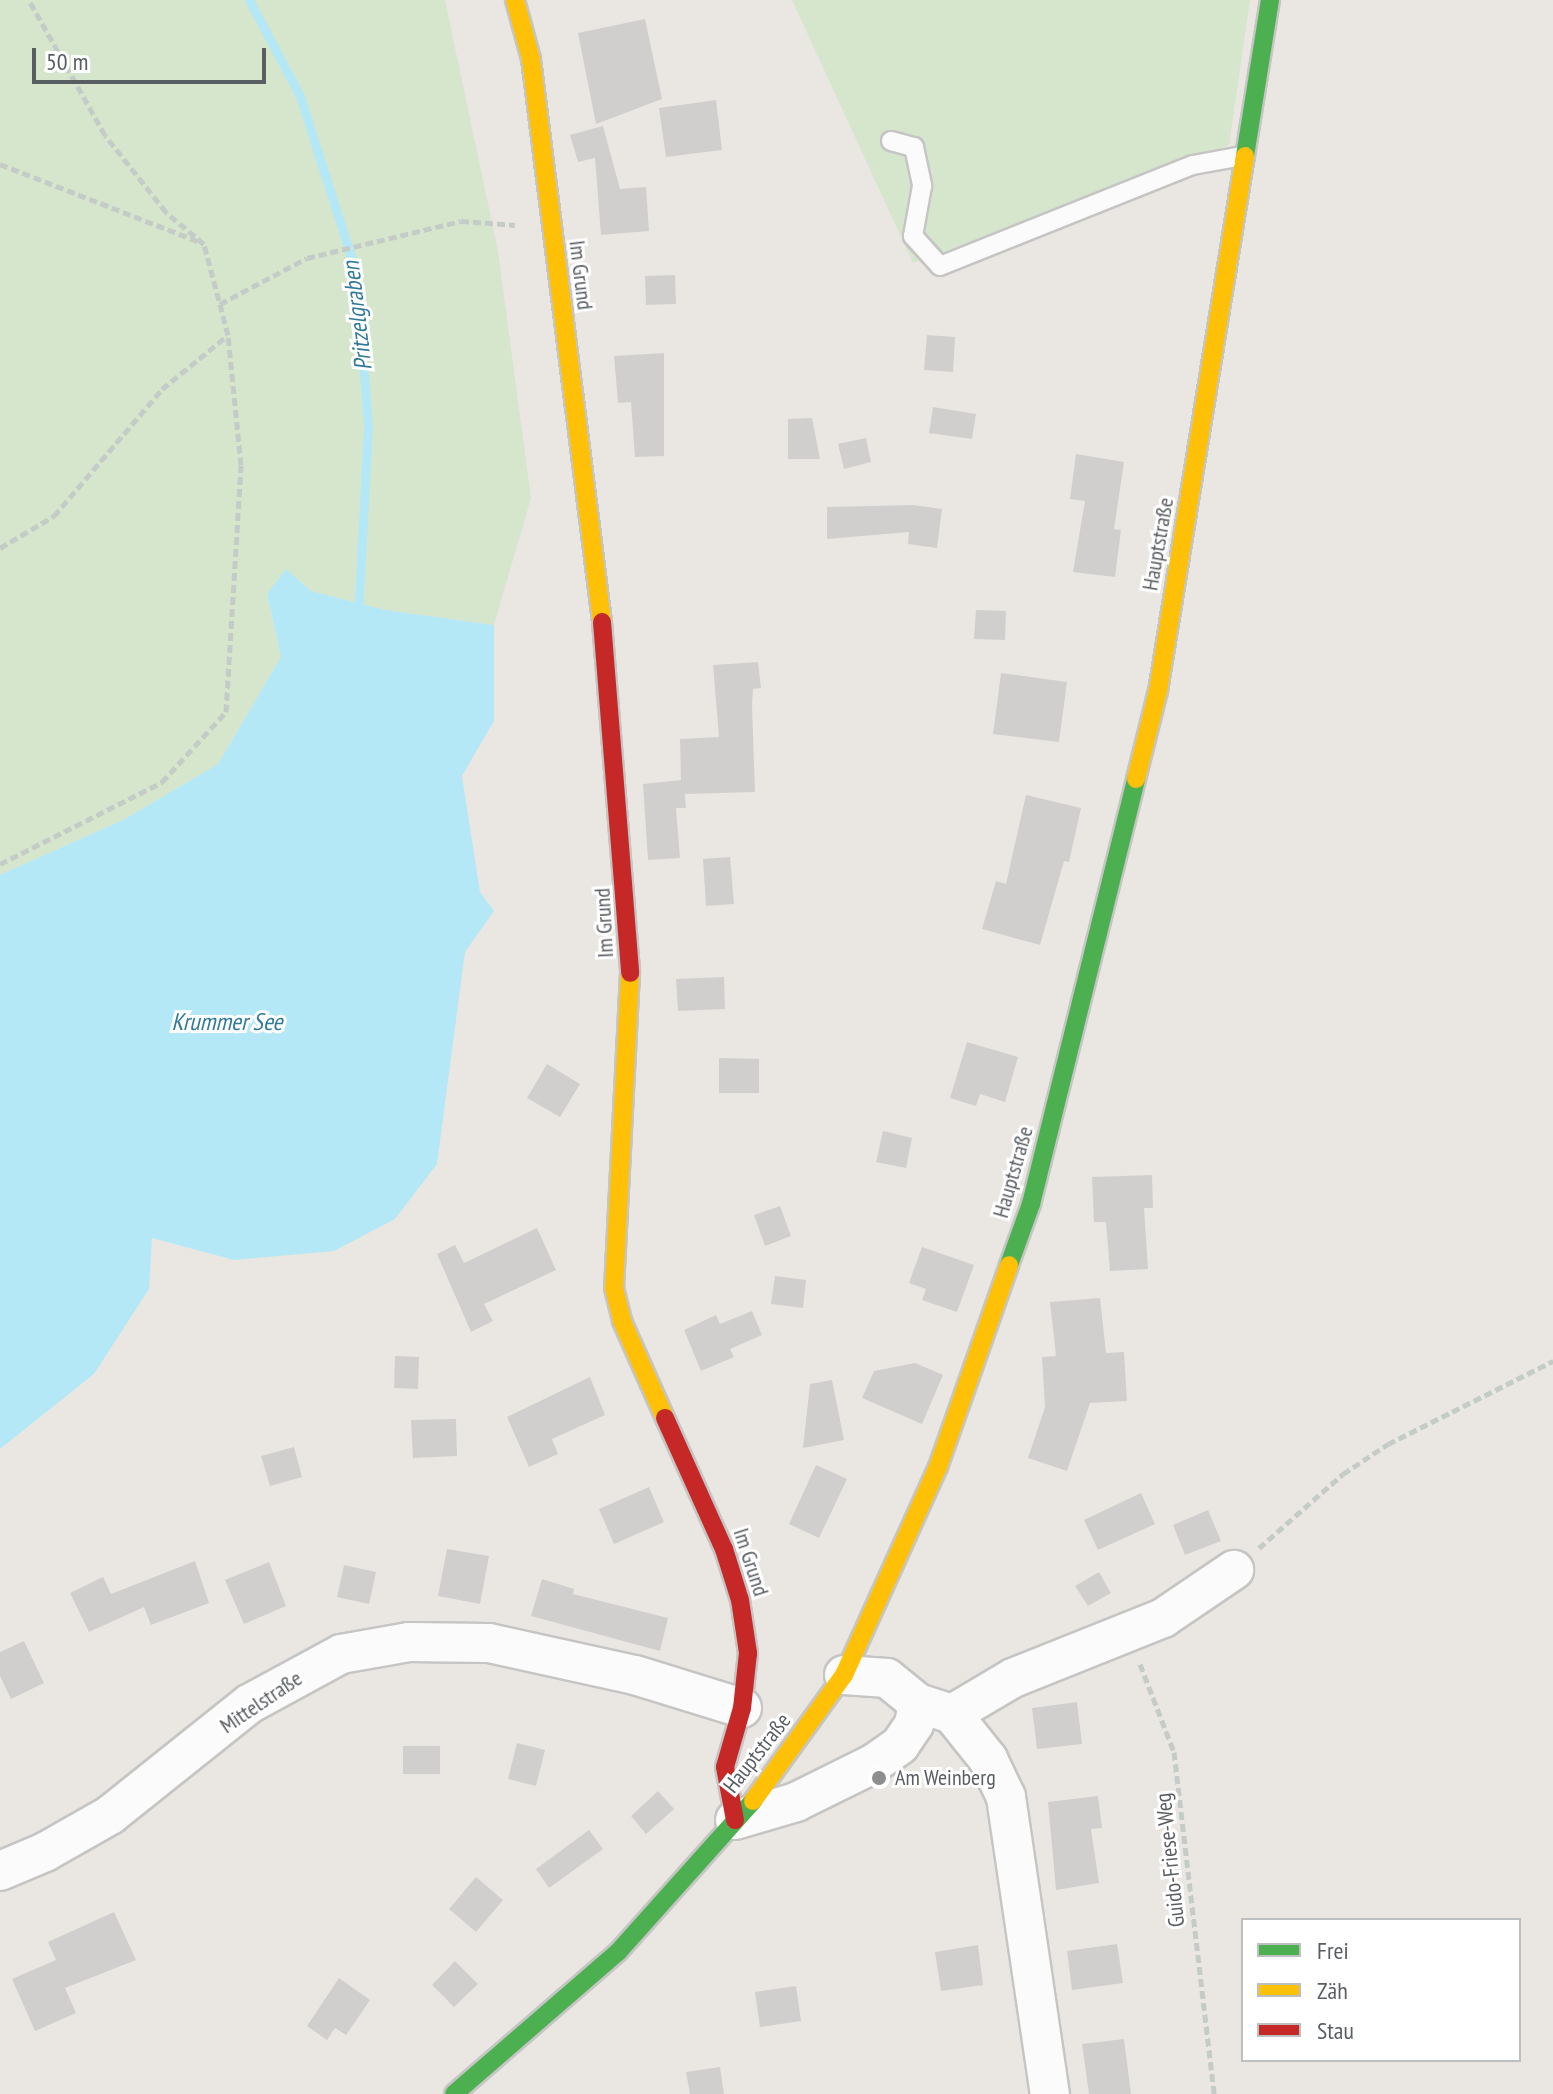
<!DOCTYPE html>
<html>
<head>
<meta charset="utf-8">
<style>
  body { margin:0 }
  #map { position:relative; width:1553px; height:2094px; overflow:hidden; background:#eae7e3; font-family:"PT Sans Narrow",sans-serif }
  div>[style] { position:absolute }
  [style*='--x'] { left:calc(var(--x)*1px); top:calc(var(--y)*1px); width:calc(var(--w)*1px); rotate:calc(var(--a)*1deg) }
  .green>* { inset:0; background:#d5e6cc }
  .water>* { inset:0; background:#b4e8f7 }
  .stream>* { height:9px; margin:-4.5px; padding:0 4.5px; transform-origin:4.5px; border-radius:4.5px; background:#b4e8f7 }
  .building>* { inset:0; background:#d1cfcd }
  .path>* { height:5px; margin-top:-2.5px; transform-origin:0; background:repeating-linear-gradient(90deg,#c5cbc6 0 8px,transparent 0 12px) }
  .roads { filter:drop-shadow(2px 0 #c5c5c4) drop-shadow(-2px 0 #c5c5c4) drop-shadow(0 2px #c5c5c4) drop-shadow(0 -2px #c5c5c4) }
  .lane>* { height:18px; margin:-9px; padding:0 9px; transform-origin:9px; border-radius:9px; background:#fcfbfb }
  .street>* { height:38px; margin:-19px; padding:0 19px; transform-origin:19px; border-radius:19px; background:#fcfbfb }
  .fast>* { height:18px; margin:-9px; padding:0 9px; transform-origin:9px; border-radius:9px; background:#4caf50 }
  .slow>* { height:18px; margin:-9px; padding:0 9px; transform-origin:9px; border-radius:9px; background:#ffc107 }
  .jam>* { height:18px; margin:-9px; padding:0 9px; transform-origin:9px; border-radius:9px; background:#c62828 }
  .dots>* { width:22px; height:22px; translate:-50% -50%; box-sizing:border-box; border:4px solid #fff; border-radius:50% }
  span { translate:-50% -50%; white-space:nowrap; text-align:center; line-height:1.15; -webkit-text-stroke:6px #fff; paint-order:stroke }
  .street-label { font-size:22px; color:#595e62 }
  .poi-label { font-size:22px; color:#595e62 }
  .left { translate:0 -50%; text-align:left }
  .water-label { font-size:24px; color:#317a99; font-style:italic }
  .legend { position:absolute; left:1241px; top:1918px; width:280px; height:144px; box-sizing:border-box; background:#fff; border:2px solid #bdbfc0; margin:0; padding:10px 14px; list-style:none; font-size:24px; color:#595e62 }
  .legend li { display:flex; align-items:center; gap:16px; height:40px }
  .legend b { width:40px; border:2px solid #bdbfc0 }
  .scale { position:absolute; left:32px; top:48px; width:234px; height:36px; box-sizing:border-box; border:4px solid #595e62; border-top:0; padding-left:10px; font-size:24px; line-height:28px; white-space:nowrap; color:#595e62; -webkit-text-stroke:6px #fff; paint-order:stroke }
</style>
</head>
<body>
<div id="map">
  <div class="green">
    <div style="clip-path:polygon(0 0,445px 0,498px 251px,531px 498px,494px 625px,385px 610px,311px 591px,286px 569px,267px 595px,281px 657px,218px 764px,125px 819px,0 875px)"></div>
    <div style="clip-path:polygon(792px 0,1250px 0,1229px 145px,913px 263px)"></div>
  </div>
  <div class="water">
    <div style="clip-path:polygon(286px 569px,311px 591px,385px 610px,494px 625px,494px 721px,462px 776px,480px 892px,494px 911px,465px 952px,437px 1164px,395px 1219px,334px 1251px,234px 1260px,152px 1238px,149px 1289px,94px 1374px,0 1449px,0 875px,125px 819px,218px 764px,281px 657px,267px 594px)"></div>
  </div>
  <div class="stream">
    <div style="--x:249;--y:0;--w:109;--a:62"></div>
    <div style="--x:300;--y:96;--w:186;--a:72.4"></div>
    <div style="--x:356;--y:273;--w:153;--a:85.5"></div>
    <div style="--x:368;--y:426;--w:188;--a:93"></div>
  </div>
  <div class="building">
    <div style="clip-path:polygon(645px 19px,662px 99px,596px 124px,578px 33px)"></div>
    <div style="clip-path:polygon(716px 100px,722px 150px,666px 157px,659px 108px)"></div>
    <div style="clip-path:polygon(603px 126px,620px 189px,646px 187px,649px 231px,601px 235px,595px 158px,578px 162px,570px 135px)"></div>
    <div style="clip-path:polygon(675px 275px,676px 304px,646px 305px,645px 276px)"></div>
    <div style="clip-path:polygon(927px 335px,955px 337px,953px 372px,924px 370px)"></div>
    <div style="clip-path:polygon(664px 353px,664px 456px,635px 457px,631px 402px,618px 403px,614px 356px)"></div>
    <div style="clip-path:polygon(933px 407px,976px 414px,972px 439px,929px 433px)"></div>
    <div style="clip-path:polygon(812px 418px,820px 459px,788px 459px,788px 419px)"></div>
    <div style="clip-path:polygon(866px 438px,871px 462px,844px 469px,838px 444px)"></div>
    <div style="clip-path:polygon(1076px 454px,1124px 462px,1114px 529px,1121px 530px,1115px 577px,1073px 572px,1085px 501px,1070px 499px)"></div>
    <div style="clip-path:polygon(913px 505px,942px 509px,937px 548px,908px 544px,909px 532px,827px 539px,827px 507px)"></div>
    <div style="clip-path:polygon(976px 610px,1006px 611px,1005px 640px,974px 639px)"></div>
    <div style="clip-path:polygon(758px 662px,761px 688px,753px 689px,752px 705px,755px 792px,685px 794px,686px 808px,676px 808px,680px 858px,648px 860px,643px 784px,681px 780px,680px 739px,719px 737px,713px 665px)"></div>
    <div style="clip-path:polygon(1001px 673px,1067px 682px,1059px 742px,993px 734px)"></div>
    <div style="clip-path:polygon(1026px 795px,1081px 808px,1069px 862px,1064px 861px,1040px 945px,982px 929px,996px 881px,1006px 884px)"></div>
    <div style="clip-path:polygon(730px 857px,734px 904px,706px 906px,703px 859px)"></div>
    <div style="clip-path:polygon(724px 977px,725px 1009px,678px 1011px,676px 979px)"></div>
    <div style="clip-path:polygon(967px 1042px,1018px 1057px,1005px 1102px,980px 1094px,976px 1106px,950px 1098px)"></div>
    <div style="clip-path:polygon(719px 1058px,759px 1059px,759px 1093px,719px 1093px)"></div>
    <div style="clip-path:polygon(547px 1064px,580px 1084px,560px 1117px,527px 1098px)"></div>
    <div style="clip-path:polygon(883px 1131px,912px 1138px,906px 1168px,876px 1162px)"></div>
    <div style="clip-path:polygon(1152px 1175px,1153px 1208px,1144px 1208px,1148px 1269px,1110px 1271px,1106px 1222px,1094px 1222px,1092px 1177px)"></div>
    <div style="clip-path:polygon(780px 1206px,791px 1236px,765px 1246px,754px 1215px)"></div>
    <div style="clip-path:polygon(537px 1228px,556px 1270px,484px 1304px,493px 1321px,471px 1332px,437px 1254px,455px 1245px,464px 1263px)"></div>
    <div style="clip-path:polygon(922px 1247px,974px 1265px,957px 1312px,922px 1300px,926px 1289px,909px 1283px)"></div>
    <div style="clip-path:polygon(775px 1276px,806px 1280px,803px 1308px,771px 1304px)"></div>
    <div style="clip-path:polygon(1100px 1298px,1106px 1353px,1124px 1352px,1127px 1401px,1090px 1403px,1067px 1471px,1028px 1458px,1045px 1407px,1042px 1357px,1056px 1356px,1050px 1302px)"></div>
    <div style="clip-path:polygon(752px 1311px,762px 1335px,730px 1349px,734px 1357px,701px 1371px,684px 1330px,716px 1315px,720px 1324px)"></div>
    <div style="clip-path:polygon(395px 1356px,419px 1357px,418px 1389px,394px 1388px)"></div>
    <div style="clip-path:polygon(915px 1363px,943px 1375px,922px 1424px,862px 1398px,874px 1371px)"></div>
    <div style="clip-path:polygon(590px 1377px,605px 1415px,552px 1439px,558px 1454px,529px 1467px,507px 1417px)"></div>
    <div style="clip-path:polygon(832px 1380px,844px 1440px,803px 1448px,810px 1384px)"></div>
    <div style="clip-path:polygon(456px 1419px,457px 1456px,413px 1458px,411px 1420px)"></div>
    <div style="clip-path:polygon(294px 1447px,302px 1477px,270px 1486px,261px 1456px)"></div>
    <div style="clip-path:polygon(816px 1465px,847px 1479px,819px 1538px,789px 1524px)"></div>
    <div style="clip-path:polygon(649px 1487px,664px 1522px,614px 1544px,599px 1509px)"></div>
    <div style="clip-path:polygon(1141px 1493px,1155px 1524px,1098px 1550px,1084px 1520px)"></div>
    <div style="clip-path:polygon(1208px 1510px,1221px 1541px,1185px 1555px,1173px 1525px)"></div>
    <div style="clip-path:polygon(447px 1549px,489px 1556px,480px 1604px,438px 1596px)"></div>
    <div style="clip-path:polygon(195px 1561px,209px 1603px,151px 1625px,144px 1607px,89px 1632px,70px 1593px,103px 1577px,111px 1594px)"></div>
    <div style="clip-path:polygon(269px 1562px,286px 1606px,244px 1624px,225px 1580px)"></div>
    <div style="clip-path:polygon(344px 1565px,376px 1572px,369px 1604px,337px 1597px)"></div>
    <div style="clip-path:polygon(1099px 1572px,1111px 1593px,1088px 1606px,1075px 1586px)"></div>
    <div style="clip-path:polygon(542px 1579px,574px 1589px,573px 1594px,668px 1618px,660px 1651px,531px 1616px)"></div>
    <div style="clip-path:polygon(24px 1641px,44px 1683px,11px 1699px,0 1676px,0 1652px)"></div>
    <div style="clip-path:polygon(1077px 1702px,1082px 1744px,1037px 1749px,1032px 1708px)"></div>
    <div style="clip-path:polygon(517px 1743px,545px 1750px,536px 1786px,508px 1779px)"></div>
    <div style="clip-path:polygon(403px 1746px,440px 1746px,440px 1774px,403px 1774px)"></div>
    <div style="clip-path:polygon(658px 1791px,674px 1809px,646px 1834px,631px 1816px)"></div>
    <div style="clip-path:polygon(1098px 1796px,1102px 1828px,1091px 1829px,1099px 1883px,1056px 1890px,1048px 1802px)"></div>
    <div style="clip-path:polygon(589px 1830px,603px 1849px,549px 1888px,536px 1869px)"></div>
    <div style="clip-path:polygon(476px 1877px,503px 1900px,476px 1932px,449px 1909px)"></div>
    <div style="clip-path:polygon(114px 1912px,136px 1960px,65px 1988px,76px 2013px,35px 2031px,12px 1979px,56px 1960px,48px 1942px)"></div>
    <div style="clip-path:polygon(1117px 1944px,1123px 1983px,1072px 1990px,1067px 1951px)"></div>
    <div style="clip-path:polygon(978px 1945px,983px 1985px,941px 1991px,935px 1952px)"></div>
    <div style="clip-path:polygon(455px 1961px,478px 1984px,454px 2007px,432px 1985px)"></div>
    <div style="clip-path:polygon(339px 1978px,370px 2000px,346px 2035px,335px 2028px,327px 2040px,307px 2026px)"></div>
    <div style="clip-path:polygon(796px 1986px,801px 2021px,760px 2027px,755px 1992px)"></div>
    <div style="clip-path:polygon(1124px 2039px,1131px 2094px,1089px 2094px,1082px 2044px)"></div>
    <div style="clip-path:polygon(720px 2067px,724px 2094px,690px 2094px,686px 2072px)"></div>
  </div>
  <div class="path">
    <div style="--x:0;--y:164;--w:215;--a:21.3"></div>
    <div style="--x:220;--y:304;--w:98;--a:-27.9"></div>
    <div style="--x:307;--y:258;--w:158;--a:-13.5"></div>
    <div style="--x:461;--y:221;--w:54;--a:4.2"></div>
    <div style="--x:0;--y:548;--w:63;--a:-30.7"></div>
    <div style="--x:54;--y:516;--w:167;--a:-49.6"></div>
    <div style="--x:162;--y:389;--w:84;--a:-39.2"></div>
    <div style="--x:0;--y:864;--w:182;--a:-26.8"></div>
    <div style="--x:162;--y:782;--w:95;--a:-47.6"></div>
    <div style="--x:226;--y:712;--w:247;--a:-86.5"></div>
    <div style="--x:241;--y:465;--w:131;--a:-95.7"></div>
    <div style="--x:228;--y:335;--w:94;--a:-104.8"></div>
    <div style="--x:204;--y:244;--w:50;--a:-139.9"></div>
    <div style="--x:166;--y:212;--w:98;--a:-128.4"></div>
    <div style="--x:105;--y:135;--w:155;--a:-119.4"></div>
    <div style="--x:1259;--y:1548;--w:112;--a:-41.4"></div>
    <div style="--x:1343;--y:1474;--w:54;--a:-33.7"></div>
    <div style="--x:1388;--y:1444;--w:185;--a:-26.7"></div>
    <div style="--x:1140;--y:1664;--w:94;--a:68.9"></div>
    <div style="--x:1174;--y:1752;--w:344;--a:83.3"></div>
  </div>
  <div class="roads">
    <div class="lane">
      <div style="--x:891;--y:141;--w:24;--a:15"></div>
      <div style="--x:914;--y:147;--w:40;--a:78"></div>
      <div style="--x:922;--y:186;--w:51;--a:100.2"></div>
      <div style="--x:913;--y:236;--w:40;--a:48"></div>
      <div style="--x:940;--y:266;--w:272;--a:-21.8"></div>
      <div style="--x:1193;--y:165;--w:51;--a:-10.2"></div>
    </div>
    <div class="street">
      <div style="--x:844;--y:1675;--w:43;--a:4"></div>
      <div style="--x:887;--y:1678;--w:40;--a:39"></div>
      <div style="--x:918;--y:1703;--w:36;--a:18"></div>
      <div style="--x:952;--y:1714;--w:58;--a:51.3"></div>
      <div style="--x:988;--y:1759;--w:42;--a:64.7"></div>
      <div style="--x:1006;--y:1797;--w:300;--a:81.6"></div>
      <div style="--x:952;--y:1714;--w:71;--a:-30.5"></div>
      <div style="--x:1013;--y:1678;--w:162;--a:-21.8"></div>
      <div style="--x:1163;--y:1618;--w:86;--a:-34.1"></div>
      <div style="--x:735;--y:1820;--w:64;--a:-16.4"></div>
      <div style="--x:796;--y:1802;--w:86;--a:-26.3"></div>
      <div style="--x:873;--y:1764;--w:33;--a:-35"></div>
      <div style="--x:900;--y:1745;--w:25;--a:-56"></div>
      <div style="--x:914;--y:1724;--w:21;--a:-79"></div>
      <div style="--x:0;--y:1871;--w:49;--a:-22.9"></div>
      <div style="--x:45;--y:1852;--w:75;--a:-29.6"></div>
      <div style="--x:110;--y:1815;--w:178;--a:-38.6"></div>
      <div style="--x:249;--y:1704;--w:105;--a:-28.5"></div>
      <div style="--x:341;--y:1654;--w:69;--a:-10"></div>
      <div style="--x:409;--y:1642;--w:80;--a:0.7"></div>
      <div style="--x:489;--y:1643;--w:149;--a:12.4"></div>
      <div style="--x:635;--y:1675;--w:112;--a:17.1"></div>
    </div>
    <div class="fast">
      <div style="--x:1245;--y:156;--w:158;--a:-80.9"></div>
      <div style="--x:1009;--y:1265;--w:65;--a:-70.2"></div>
      <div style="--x:1031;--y:1204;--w:438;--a:-76.1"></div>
      <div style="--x:454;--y:2094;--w:217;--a:-40.9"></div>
      <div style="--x:618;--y:1952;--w:203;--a:-48.2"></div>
    </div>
    <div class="slow">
      <div style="--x:515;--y:0;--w:61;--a:74.8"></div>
      <div style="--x:531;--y:59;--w:567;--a:82.81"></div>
      <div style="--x:1136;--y:779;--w:91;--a:-76"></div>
      <div style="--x:1158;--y:691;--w:542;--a:-80.76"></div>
      <div style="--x:630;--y:973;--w:315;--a:92.9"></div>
      <div style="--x:614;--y:1288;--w:34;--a:76"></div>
      <div style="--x:622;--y:1321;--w:106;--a:66.1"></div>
      <div style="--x:753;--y:1801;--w:155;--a:-54.2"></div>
      <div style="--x:844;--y:1675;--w:228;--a:-65.7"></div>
      <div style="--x:938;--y:1467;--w:214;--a:-70.6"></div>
    </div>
    <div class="jam">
      <div style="--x:602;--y:622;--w:352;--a:85.4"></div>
      <div style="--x:665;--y:1418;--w:144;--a:65.8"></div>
      <div style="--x:724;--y:1549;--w:53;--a:72.6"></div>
      <div style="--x:740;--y:1600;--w:54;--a:81.4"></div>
      <div style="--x:748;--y:1653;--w:55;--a:96.2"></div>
      <div style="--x:742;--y:1708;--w:61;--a:106.1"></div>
      <div style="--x:725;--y:1767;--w:54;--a:79.3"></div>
    </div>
  </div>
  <div class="dots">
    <div style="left:879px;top:1778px;background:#8c8e8f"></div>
  </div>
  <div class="street-label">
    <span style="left:581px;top:275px;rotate:83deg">Im Grund</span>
    <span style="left:1158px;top:544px;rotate:-80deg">Hauptstraße</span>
    <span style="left:604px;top:923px;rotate:-93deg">Im Grund</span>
    <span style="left:1013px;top:1172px;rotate:-74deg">Hauptstraße</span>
    <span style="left:751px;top:1562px;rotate:72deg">Im Grund</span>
    <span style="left:261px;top:1702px;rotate:-34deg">Mittelstraße</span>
    <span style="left:757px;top:1753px;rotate:-52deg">Hauptstraße</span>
    <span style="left:1170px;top:1860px;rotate:-96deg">Guido-Friese-Weg</span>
  </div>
  <div class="poi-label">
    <span class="left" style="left:895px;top:1778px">Am Weinberg</span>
  </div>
  <div class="water-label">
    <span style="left:357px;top:316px;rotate:-97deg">Pritzelgraben</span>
    <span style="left:227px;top:1022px">Krummer See</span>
  </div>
  <ul class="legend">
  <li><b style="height:10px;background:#4caf50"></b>Frei</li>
  <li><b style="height:10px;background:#ffc107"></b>Zäh</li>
  <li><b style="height:10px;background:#c62828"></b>Stau</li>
  </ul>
  <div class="scale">50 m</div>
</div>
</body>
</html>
